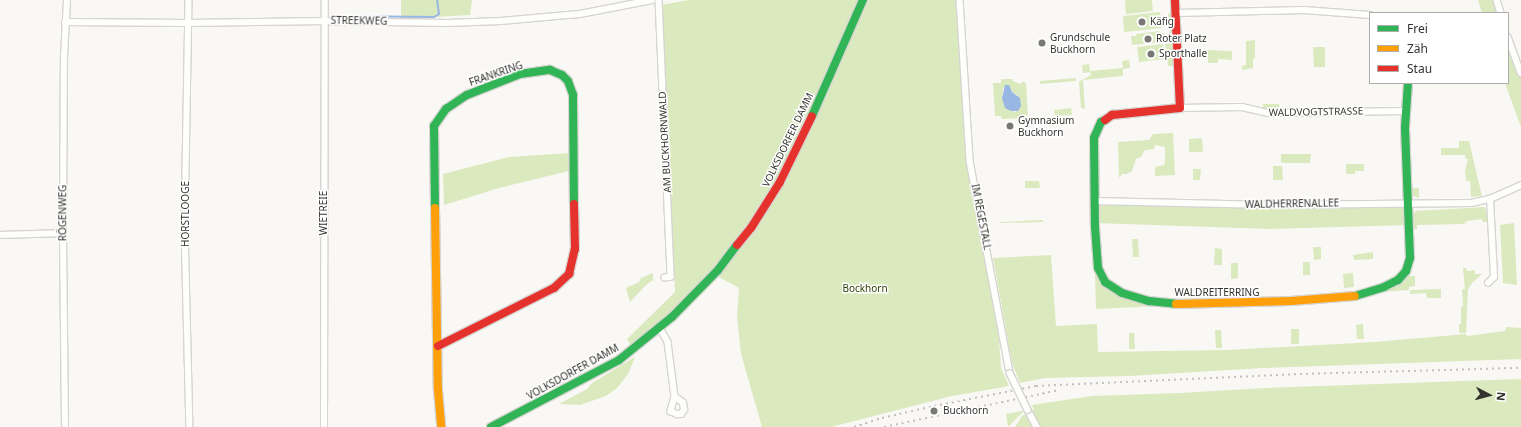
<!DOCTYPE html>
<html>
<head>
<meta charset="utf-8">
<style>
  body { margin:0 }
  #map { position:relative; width:1521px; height:427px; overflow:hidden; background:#faf8f4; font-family:"Noto Sans",sans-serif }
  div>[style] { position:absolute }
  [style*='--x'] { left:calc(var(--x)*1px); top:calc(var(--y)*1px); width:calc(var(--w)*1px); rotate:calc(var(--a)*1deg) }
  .green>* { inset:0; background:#dae9be }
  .water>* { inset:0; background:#99b7e3 }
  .stream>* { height:2px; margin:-1px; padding:0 1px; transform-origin:1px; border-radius:1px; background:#99b7e3 }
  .roads { filter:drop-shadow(1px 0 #d7d5d2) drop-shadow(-1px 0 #d7d5d2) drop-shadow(0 1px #d7d5d2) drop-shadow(0 -1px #d7d5d2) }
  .street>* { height:5.5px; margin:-2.75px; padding:0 2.75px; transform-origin:2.75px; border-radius:2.75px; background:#fefefd }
  .fast>* { height:8px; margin:-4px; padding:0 4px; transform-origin:4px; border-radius:4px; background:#30b455 }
  .slow>* { height:8px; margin:-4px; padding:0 4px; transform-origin:4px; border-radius:4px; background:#ff9f0a }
  .jam>* { height:8px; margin:-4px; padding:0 4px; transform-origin:4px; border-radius:4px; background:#e5322d }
  .rail>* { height:2px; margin-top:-1px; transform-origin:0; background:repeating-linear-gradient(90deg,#c3c2c1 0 2px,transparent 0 6px) }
  .bridges { filter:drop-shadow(1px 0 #d7d5d2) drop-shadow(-1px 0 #d7d5d2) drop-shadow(0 1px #d7d5d2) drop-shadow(0 -1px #d7d5d2) }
  .street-bridge>* { height:5.5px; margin:-2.75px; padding:0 2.75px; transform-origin:2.75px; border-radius:2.75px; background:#fefefd }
  .dots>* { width:11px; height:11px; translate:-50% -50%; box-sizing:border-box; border:2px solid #fff; border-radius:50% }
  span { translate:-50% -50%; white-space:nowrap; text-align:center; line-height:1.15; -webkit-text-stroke:3px #fff; paint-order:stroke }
  .street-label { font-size:10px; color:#34322f }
  .poi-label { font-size:10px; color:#34322f }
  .left { translate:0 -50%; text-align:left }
  .park-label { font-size:10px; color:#2e4004 }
  .legend { position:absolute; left:1369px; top:12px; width:140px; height:72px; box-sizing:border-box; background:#fff; border:1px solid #aeadac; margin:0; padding:5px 7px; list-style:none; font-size:12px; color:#34322f }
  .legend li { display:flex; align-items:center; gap:8px; height:20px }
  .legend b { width:20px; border:1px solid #aeadac }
  .north { position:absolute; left:1469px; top:375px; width:40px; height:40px; -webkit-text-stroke:3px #fff; paint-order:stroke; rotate:96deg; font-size:11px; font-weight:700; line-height:16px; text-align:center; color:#34322f }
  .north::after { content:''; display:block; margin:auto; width:14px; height:18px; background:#34322f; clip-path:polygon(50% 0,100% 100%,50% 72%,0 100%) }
</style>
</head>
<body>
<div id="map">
  <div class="green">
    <div style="clip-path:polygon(401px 0,472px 0,470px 15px,401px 19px)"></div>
    <div style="clip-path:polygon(689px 0,858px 0,793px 149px,766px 199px,723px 259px,682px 303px,632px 347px,627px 339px,675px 292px,661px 5px)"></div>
    <div style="clip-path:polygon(869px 0,957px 0,966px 157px,987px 262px,999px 339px,1001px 368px,1009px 386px,952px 396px,831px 427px,762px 427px,741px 354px,737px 317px,739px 288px,717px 276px,755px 228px,785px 180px)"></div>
    <div style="clip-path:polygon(1125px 0,1152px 0,1153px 11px,1126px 14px)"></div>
    <div style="clip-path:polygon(1478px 0,1497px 0,1501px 13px,1482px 13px)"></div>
    <div style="clip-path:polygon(1160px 12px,1162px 28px,1124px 32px,1123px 16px)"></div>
    <div style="clip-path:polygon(1171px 12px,1174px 63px,1173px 66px,1168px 66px,1165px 44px,1171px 43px,1168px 14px)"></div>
    <div style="clip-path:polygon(1159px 31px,1160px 33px,1164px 33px,1165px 42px,1132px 45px,1131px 36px,1136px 36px,1136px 34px)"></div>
    <div style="clip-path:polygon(1508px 37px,1521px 73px,1521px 127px,1505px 83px,1508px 83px)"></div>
    <div style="clip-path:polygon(1255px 40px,1255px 58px,1253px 59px,1253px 68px,1242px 70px,1242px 66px,1246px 65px,1246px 41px)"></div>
    <div style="clip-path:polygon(1163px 44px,1164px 59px,1139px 62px,1137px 47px)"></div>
    <div style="clip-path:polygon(1313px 47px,1325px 47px,1325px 67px,1314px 67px)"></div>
    <div style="clip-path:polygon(1207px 50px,1232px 51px,1232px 60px,1218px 59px,1218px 63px,1208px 63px)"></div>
    <div style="clip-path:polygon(1129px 60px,1130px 68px,1123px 69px,1123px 76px,1083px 80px,1085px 109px,1081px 108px,1079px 82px,1082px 80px,1091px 75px,1090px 72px,1083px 73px,1082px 65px,1089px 64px,1090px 71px,1123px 68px,1122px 61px)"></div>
    <div style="clip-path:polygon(1076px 78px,1076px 81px,1040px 84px,1040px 81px)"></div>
    <div style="clip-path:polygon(evenodd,1001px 79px,1013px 79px,1013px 81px,1020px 84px,1024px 81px,1026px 84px,1028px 114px,1026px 118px,1002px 119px,1001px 116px,995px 116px,993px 83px,1001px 83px,1001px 79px,1003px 88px,1011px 89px,1012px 92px,1017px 95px,1016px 112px,1011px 111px,1002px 98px,1003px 88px)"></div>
    <div style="clip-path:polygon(1263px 104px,1279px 104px,1280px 111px,1267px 110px,1263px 108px)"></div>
    <div style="clip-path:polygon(1071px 108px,1072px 115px,1055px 116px,1054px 110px)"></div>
    <div style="clip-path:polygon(1173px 133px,1175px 175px,1155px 176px,1155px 167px,1164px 165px,1165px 162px,1165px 147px,1155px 145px,1154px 149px,1145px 150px,1141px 157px,1136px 159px,1132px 171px,1127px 174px,1122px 174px,1119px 178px,1118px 142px,1149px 140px,1153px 134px)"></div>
    <div style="clip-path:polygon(1202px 138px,1203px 152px,1189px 152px,1189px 139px)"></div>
    <div style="clip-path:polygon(1459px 141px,1469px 141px,1482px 196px,1471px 197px,1470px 181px,1466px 181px,1465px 171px,1468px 159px,1465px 158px,1465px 155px,1441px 155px,1441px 148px,1459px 148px)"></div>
    <div style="clip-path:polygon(569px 153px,569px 171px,499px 188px,444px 205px,443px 174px,509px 157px)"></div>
    <div style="clip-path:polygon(1281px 154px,1311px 154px,1310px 163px,1281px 163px)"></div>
    <div style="clip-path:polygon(1346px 164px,1364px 164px,1364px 171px,1355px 171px,1355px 174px,1346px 174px)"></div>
    <div style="clip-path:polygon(1273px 166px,1282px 166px,1283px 180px,1273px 180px)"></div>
    <div style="clip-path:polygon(1193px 169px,1201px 169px,1200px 180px,1193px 180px)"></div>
    <div style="clip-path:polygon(1025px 181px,1039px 181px,1040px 188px,1025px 188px)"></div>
    <div style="clip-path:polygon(1410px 188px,1419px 188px,1419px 198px,1411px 195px)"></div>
    <div style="clip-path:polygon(1095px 205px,1293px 208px,1402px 206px,1408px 209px,1408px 225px,1270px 229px,1095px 223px)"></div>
    <div style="clip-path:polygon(1484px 207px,1487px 212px,1488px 222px,1483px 222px,1482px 219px,1467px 221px,1464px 224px,1417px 225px,1417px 229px,1412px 229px,1412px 215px,1416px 211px)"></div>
    <div style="clip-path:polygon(1043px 220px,1043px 222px,1000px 223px,1000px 222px)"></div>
    <div style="clip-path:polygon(1514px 223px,1517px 285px,1503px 283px,1500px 225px)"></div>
    <div style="clip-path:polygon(1132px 239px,1138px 239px,1139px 257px,1133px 257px)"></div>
    <div style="clip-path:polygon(1313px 247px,1321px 247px,1321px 259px,1314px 260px)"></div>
    <div style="clip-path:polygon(1215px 248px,1222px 249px,1222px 265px,1214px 265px)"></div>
    <div style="clip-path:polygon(1373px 252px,1373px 259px,1354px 260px,1353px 255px)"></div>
    <div style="clip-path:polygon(1051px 255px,1056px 326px,1097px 324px,1098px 352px,1228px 350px,1375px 342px,1466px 334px,1467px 336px,1505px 331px,1506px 327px,1521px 328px,1521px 359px,1264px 368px,1129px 376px,1045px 378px,1020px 383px,1012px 363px,993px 258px)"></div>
    <div style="clip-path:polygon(1303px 262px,1310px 262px,1310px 275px,1303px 275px)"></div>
    <div style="clip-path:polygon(1231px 263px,1238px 263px,1238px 278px,1231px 279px)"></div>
    <div style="clip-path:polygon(1098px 268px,1109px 286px,1158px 302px,1158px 306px,1096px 309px,1095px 272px)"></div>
    <div style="clip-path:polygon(1463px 268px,1466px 268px,1467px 271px,1475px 270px,1475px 274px,1482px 274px,1472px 283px,1468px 289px,1466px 333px,1459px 333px,1459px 324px,1461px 324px,1461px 307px,1463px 306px,1462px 289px,1465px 289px)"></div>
    <div style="clip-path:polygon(653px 273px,653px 280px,646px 285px,630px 302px,626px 288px,639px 282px,641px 278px)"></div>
    <div style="clip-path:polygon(1353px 273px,1354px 287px,1344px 288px,1343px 274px)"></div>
    <div style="clip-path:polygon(1409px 276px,1415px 276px,1415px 286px,1409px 287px,1409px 290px,1379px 292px,1399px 284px)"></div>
    <div style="clip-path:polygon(1441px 289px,1441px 298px,1427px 298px,1426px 293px,1410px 294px,1410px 290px)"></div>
    <div style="clip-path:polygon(1363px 324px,1364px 339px,1357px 339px,1356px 325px)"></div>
    <div style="clip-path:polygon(1291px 329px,1299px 329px,1299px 344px,1291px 344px)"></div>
    <div style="clip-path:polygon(1215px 330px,1221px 330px,1222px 348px,1216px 348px)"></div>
    <div style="clip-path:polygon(1129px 333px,1134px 333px,1135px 349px,1129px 349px)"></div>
    <div style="clip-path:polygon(635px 357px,628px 374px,617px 388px,606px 396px,580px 405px,559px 404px,587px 389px,592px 383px)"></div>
    <div style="clip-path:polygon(1521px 379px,1521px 427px,1015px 427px,1022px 416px,1034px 410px,1032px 405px,1092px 396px,1180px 393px,1265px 388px)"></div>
    <div style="clip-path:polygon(1022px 411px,1023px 412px,1008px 427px,1006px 414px)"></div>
  </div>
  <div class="water">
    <div style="clip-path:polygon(1005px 85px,1009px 85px,1012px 92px,1020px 98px,1021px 106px,1018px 111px,1011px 111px,1005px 108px,1002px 98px)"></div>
  </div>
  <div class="stream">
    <div style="--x:339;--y:16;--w:95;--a:0.6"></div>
    <div style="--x:434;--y:17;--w:6;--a:-31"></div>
    <div style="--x:439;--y:14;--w:14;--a:-98"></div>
  </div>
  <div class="roads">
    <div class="street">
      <div style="--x:189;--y:0;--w:227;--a:91"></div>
      <div style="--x:185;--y:227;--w:200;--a:88.6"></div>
      <div style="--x:659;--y:0;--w:277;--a:87.5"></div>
      <div style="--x:671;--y:277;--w:6;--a:171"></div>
      <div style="--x:960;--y:0;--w:161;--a:86.4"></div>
      <div style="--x:970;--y:161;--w:216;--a:79.3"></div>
      <div style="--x:1497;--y:0;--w:14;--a:73"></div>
      <div style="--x:1177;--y:13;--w:127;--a:-1.4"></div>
      <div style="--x:1304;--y:10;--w:66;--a:4.3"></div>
      <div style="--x:65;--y:22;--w:124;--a:0.5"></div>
      <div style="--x:189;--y:23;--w:135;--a:-0.8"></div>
      <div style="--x:324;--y:21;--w:123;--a:0.9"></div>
      <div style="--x:447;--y:23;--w:54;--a:-2.1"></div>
      <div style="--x:501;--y:21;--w:79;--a:-5.1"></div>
      <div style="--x:580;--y:14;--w:73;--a:-11"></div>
      <div style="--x:1508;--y:37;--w:38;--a:70"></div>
      <div style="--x:1180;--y:108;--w:62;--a:-0.9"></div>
      <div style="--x:1242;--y:107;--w:27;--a:13"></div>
      <div style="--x:1268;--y:113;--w:137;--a:-0.8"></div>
      <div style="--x:1095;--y:201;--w:174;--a:1.3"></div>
      <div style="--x:1269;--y:205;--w:202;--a:-0.6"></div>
      <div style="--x:1471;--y:203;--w:19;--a:-12"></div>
      <div style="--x:1490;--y:199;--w:34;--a:-24"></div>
      <div style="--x:0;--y:235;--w:63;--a:-1.8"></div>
      <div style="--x:1488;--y:283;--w:8;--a:-45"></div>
      <div style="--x:1494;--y:277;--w:78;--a:-92.9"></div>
      <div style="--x:660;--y:328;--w:16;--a:60"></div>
      <div style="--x:668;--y:342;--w:55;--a:82.7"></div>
      <div style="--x:675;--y:397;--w:15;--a:106"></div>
      <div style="--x:671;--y:411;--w:7;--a:27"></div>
      <div style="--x:677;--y:414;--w:4;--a:0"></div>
      <div style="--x:681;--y:414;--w:5;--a:-53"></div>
      <div style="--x:684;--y:410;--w:7;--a:-98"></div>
      <div style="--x:683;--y:403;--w:10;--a:-143"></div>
      <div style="--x:1028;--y:410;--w:19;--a:62"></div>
      <div style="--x:65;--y:427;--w:194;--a:-90.6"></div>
      <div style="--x:63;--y:233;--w:176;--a:-89.7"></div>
      <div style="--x:64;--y:57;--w:57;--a:-87"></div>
      <div style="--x:324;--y:427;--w:427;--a:-89.9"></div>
    </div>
    <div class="fast">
      <div style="--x:812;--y:116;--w:127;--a:-66.3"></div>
      <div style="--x:1105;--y:120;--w:4;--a:153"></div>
      <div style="--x:1101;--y:122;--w:17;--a:114"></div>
      <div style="--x:1094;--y:138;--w:89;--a:89.4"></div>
      <div style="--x:1095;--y:227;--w:41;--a:85.8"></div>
      <div style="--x:1098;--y:268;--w:16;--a:63"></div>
      <div style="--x:1105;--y:282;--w:20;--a:33"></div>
      <div style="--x:1122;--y:293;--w:28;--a:17"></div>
      <div style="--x:1149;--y:301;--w:27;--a:6"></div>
      <div style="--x:435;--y:208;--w:82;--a:-90.7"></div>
      <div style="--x:434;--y:126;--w:21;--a:-55"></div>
      <div style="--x:446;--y:109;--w:25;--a:-34"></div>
      <div style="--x:467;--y:95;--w:57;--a:-21.6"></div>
      <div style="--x:520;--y:74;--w:30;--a:-8"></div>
      <div style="--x:550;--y:70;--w:13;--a:23"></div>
      <div style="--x:562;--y:75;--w:8;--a:45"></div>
      <div style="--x:568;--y:81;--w:15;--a:70"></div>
      <div style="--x:573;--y:95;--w:109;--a:89.5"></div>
      <div style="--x:1355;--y:296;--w:30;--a:-17"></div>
      <div style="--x:1384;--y:287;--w:16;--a:-27"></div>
      <div style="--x:1398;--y:280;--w:12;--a:-48"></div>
      <div style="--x:1406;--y:271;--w:14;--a:-73"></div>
      <div style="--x:1410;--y:258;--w:130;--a:-92.2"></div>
      <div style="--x:1405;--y:128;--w:45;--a:-86.2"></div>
      <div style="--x:491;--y:427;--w:144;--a:-27.6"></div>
      <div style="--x:619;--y:360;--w:68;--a:-39.1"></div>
      <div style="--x:672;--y:317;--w:66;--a:-45.6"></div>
      <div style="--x:718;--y:270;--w:31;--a:-53"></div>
    </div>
    <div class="slow">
      <div style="--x:435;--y:208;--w:182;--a:89.1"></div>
      <div style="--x:438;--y:390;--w:37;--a:85"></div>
      <div style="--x:1176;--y:304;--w:115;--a:-1.5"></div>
      <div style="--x:1291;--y:301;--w:64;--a:-4.5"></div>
    </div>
    <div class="jam">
      <div style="--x:1105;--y:120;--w:9;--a:-36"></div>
      <div style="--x:1112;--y:115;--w:68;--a:-5.9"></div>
      <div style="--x:1180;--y:108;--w:108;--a:-92.7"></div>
      <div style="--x:737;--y:245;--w:22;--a:-51"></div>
      <div style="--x:751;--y:228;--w:54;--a:-57.8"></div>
      <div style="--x:780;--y:182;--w:73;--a:-64.1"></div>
      <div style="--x:438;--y:346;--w:130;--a:-26.6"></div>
      <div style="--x:554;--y:288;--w:21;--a:-43"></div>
      <div style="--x:569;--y:274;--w:26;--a:-77"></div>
      <div style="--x:575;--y:249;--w:45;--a:-91.3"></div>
    </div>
  </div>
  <div class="rail">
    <div style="--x:854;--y:427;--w:29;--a:-18"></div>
    <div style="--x:882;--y:418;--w:53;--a:-13"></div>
    <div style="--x:934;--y:406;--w:104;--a:-11.1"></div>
    <div style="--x:1036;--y:386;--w:264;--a:-2.6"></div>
    <div style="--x:1300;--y:374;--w:221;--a:-1.6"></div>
    <div style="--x:884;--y:427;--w:179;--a:-11.9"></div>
  </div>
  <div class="bridges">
    <div class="street-bridge">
      <div style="--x:1010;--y:373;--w:41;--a:64.1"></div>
    </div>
  </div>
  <div class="dots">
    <div style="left:1142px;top:22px;background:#797774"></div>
    <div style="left:1148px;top:39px;background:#797774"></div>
    <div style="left:1042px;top:43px;background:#797774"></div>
    <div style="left:1151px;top:54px;background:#797774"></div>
    <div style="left:1010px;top:126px;background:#797774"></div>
    <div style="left:934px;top:411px;background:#797774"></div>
  </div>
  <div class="street-label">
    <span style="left:359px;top:21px;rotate:1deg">STREEKWEG</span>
    <span style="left:496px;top:74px;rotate:-19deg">FRANKRING</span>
    <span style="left:1316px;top:112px;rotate:-1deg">WALDVOGTSTRASSE</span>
    <span style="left:788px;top:140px;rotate:-64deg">VOLKSDORFER DAMM</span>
    <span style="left:665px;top:142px;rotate:-93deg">AM BUCKHORNWALD</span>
    <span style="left:1292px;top:204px;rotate:-1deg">WALDHERRENALLEE</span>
    <span style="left:63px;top:213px;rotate:-90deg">RÖGENWEG</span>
    <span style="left:324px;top:213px;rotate:-90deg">WIETREIE</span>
    <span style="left:186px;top:214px;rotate:-90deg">HORSTLOOGE</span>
    <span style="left:981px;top:217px;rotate:79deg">IM REGESTALL</span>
    <span style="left:1217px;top:293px">WALDREITERRING</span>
    <span style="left:573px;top:372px;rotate:-29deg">VOLKSDORFER DAMM</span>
  </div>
  <div class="poi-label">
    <span class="left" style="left:1150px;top:22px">Käfig</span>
    <span class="left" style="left:1050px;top:43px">Grundschule<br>Buckhorn</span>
    <span class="left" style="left:1156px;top:39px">Roter Platz</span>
    <span class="left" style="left:1159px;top:54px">Sporthalle</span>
    <span class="left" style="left:1018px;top:126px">Gymnasium<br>Buckhorn</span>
    <span class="left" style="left:943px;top:411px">Buckhorn</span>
  </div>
  <div class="park-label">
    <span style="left:865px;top:289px">Bockhorn</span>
  </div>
  <ul class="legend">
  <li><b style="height:5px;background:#30b455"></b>Frei</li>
  <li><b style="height:5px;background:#ff9f0a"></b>Zäh</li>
  <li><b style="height:5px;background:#e5322d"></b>Stau</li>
  </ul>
  <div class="north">N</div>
</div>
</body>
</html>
